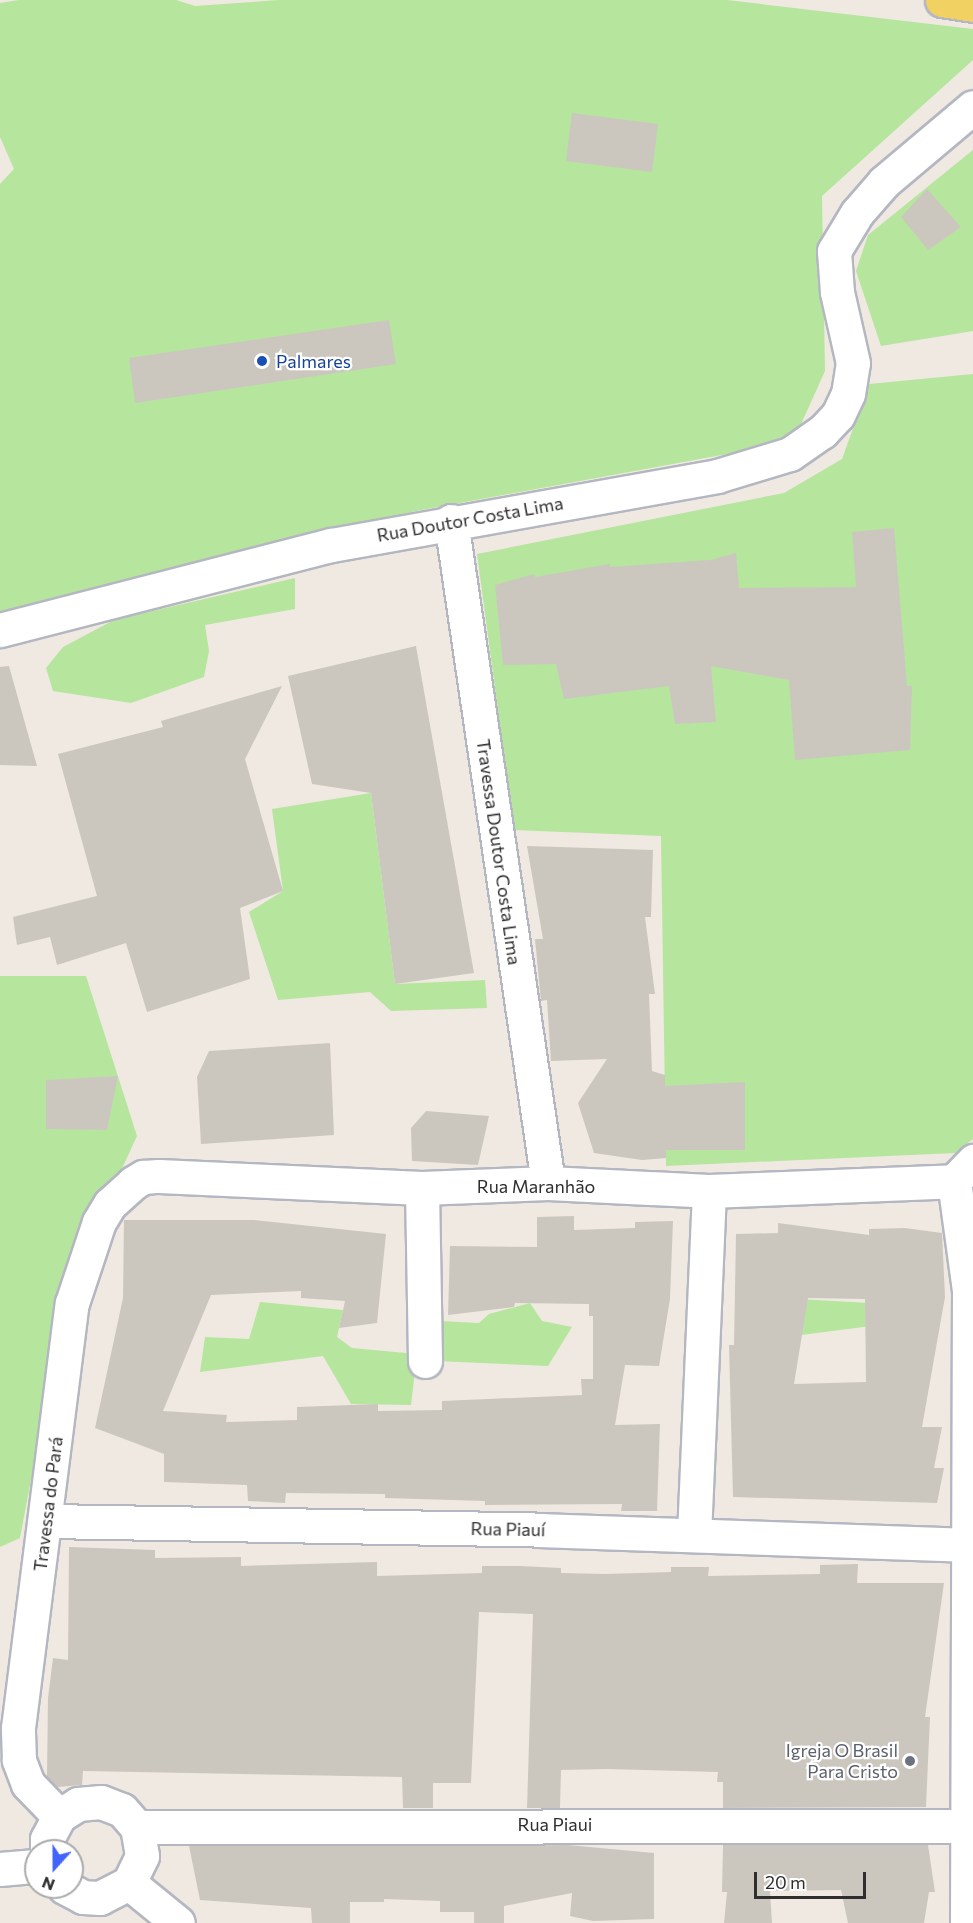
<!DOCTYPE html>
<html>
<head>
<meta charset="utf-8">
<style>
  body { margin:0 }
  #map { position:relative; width:973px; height:1923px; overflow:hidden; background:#efe9e1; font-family:Commissioner,sans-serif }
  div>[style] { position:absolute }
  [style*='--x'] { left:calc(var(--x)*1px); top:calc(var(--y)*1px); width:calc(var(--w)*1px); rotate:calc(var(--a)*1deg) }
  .green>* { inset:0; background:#b6e59e }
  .building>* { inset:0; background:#cbc7bf }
  .roads { filter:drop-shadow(2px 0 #b4b7c1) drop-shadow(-2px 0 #b4b7c1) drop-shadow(0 2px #b4b7c1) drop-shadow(0 -2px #b4b7c1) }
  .minor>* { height:33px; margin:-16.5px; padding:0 16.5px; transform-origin:16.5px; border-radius:16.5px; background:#fff }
  .major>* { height:33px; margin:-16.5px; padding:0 16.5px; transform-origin:16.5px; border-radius:16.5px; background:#f2d163 }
  .dots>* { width:16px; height:16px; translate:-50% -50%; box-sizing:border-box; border:3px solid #fff; border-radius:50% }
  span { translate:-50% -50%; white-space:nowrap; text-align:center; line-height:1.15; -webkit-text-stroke:4.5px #fff; paint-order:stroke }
  .transit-label { font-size:18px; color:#164399 }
  .left { translate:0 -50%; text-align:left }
  .street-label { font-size:18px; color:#2e2e2e }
  .worship-label { font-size:18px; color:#5b616d }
  .right { translate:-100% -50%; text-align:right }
  .north { position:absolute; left:24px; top:1839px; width:60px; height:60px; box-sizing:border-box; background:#fff; border:2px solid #ababab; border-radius:50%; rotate:201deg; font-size:16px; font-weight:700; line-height:24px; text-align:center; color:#2e2e2e }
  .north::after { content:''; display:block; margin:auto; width:21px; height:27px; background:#4264fb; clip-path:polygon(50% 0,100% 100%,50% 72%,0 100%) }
  .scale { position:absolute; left:754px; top:1872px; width:112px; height:27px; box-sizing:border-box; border:3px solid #2e2e2e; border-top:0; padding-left:8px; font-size:18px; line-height:21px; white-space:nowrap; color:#2e2e2e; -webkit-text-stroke:4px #fff; paint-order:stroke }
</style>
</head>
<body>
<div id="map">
  <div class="green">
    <div style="clip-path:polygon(19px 0,176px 0,195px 6px,279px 0,727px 0,973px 29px,973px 60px,822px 196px,825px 371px,793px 442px,416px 511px,0 616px,0 184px,14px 169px,0 137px,0 3px)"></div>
    <div style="clip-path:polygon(973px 150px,973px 331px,881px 346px,856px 271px,868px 235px)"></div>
    <div style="clip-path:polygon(973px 374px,973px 1139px,955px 1153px,666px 1166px,661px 836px,514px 830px,477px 554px,784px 493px,842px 459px,869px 384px)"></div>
    <div style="clip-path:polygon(295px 578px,295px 609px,205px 625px,209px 651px,204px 677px,131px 703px,53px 691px,46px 668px,63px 647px,114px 620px)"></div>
    <div style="clip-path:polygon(371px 793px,395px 984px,485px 980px,487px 1008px,391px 1011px,370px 992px,278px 1000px,249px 912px,283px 891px,272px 809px)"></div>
    <div style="clip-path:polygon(0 976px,86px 976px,137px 1136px,67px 1288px,20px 1538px,0 1547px)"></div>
    <div style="clip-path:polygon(780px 1298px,869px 1303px,871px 1326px,786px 1337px)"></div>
    <div style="clip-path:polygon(260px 1302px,343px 1310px,337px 1337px,352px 1348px,417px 1354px,411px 1405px,351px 1404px,323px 1356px,200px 1372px,205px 1337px,249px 1339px)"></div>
    <div style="clip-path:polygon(530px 1303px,542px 1321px,572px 1327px,548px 1366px,436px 1361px,440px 1321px,479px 1323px,489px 1314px)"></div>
  </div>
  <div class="building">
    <div style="clip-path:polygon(572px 113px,658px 124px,652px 172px,566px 161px)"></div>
    <div style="clip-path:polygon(927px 189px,961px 227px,928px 250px,901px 217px)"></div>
    <div style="clip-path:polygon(389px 320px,396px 364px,135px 403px,129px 358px)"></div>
    <div style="clip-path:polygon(894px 528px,907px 686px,912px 686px,910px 750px,795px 760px,789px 680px,711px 666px,716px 722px,675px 724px,669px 686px,564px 699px,556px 664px,503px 665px,495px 585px,534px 574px,535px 577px,610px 564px,610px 567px,710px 560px,736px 553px,739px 588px,856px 587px,852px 532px)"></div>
    <div style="clip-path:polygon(416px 646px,474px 973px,395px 984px,371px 793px,312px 784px,288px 676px)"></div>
    <div style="clip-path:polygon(9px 666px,37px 766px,0 765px,0 667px)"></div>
    <div style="clip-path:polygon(282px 686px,245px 759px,283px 891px,240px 908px,250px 979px,147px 1012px,126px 943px,57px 965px,50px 937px,17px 945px,13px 917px,97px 896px,58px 754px,163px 727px,161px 721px)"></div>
    <div style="clip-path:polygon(527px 846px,653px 850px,651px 917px,645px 917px,655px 994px,649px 994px,652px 1071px,665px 1075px,665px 1086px,745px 1082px,745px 1150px,666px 1150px,666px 1158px,642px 1160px,594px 1153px,578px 1103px,607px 1059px,551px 1061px,547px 1000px,541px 1001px,535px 939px,543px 939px)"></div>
    <div style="clip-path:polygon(330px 1043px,334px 1135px,201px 1144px,197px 1077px,209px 1051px)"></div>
    <div style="clip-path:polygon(118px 1076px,107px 1130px,46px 1129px,46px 1080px)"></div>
    <div style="clip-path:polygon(426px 1111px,489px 1116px,478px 1165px,412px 1161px,411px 1128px)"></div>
    <div style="clip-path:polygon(574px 1216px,574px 1230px,635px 1228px,635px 1222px,673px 1221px,670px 1299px,659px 1366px,625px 1365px,615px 1425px,660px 1424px,657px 1511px,621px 1511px,622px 1504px,485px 1505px,485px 1501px,385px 1498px,385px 1494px,286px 1493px,285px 1503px,248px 1501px,247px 1485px,164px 1482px,164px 1454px,95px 1428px,123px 1298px,124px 1220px,254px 1220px,386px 1234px,377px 1323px,339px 1328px,345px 1301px,301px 1298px,301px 1291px,211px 1295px,163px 1411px,227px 1415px,226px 1422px,297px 1420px,297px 1407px,378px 1404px,378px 1411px,442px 1410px,442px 1401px,582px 1395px,581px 1379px,593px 1379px,593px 1316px,589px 1316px,589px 1304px,515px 1303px,514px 1307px,448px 1315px,450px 1246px,537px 1247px,537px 1217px)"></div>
    <div style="clip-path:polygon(evenodd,778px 1223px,869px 1235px,869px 1229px,905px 1228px,942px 1233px,945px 1297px,922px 1427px,942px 1427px,934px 1468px,944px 1468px,937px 1503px,733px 1497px,729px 1345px,734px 1345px,736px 1234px,778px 1233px,778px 1223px,808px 1298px,865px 1299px,866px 1382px,794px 1384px,808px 1298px)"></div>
    <div style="clip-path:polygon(69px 1547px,155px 1550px,155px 1558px,241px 1557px,241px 1566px,377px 1562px,377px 1576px,482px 1573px,482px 1566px,520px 1566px,561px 1568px,561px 1573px,606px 1574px,671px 1572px,671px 1567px,709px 1567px,708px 1576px,820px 1574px,820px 1565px,858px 1564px,857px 1583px,944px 1583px,925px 1717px,930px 1717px,926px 1807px,723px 1808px,723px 1782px,717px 1782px,718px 1772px,608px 1769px,561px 1770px,560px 1808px,527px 1808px,533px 1614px,479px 1612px,471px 1783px,433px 1783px,433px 1808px,403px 1808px,402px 1777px,83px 1771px,82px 1785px,57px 1787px,47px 1777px,48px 1698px,53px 1658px,68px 1660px)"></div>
    <div style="clip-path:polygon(568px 1845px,654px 1853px,654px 1919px,593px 1921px,570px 1916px,572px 1893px,504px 1906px,504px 1923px,474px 1923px,474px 1912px,440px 1912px,440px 1901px,384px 1899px,384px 1902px,350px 1902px,350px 1923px,312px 1923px,311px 1908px,200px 1900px,189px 1846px)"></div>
    <div style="clip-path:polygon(723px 1845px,928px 1845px,935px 1892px,929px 1892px,924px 1923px,848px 1923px,841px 1890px,770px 1891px,772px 1923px,724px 1923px,727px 1892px,722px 1892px)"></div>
  </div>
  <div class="roads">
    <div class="minor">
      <div style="--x:451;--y:521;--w:669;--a:81.66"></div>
      <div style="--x:0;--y:630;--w:342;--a:-14.4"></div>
      <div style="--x:331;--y:545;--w:392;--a:-10.1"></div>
      <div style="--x:717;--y:476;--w:76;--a:-16.8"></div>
      <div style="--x:790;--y:454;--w:39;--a:-35"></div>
      <div style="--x:822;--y:432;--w:23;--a:-47"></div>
      <div style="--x:838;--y:415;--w:23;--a:-65"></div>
      <div style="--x:848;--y:394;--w:31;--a:-81"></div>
      <div style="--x:853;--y:363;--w:73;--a:-102.7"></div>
      <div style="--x:837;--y:292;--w:41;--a:-94.2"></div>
      <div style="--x:834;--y:251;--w:44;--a:-58.8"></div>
      <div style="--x:857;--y:213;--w:41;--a:-48.9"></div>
      <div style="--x:884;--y:182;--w:116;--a:-40.1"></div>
      <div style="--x:954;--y:1181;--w:111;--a:82.2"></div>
      <div style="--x:969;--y:1291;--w:632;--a:90.18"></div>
      <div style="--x:954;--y:1181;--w:28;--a:-46"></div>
      <div style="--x:422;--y:1188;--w:173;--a:89"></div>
      <div style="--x:47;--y:1521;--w:493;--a:1"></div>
      <div style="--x:540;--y:1530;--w:429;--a:2"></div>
      <div style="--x:694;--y:1535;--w:344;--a:-87.5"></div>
      <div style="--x:59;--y:1816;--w:45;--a:-134.1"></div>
      <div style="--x:28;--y:1784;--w:26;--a:-111"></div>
      <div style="--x:19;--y:1760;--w:32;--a:-92"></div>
      <div style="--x:18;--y:1728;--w:428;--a:-82.8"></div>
      <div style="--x:72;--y:1303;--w:85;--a:-71.6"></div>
      <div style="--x:99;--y:1222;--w:21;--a:-59"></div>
      <div style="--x:110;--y:1204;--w:31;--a:-42"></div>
      <div style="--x:133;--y:1183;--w:12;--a:-31"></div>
      <div style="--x:143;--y:1177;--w:16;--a:-4"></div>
      <div style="--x:159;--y:1176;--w:263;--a:2.6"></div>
      <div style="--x:422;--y:1188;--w:126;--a:-2.3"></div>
      <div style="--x:548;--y:1183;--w:161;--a:2.8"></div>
      <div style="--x:709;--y:1191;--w:245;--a:-2.3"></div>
      <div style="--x:137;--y:1827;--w:836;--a:-0.07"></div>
      <div style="--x:47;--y:1851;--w:12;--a:-90"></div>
      <div style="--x:47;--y:1839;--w:26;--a:-62"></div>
      <div style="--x:59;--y:1816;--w:22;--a:-32"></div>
      <div style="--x:78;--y:1804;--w:23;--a:-5"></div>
      <div style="--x:101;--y:1802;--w:22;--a:21"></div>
      <div style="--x:122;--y:1810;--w:23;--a:49"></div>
      <div style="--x:137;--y:1827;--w:29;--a:80"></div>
      <div style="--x:142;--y:1856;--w:30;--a:116"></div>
      <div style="--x:129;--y:1883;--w:33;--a:153"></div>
      <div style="--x:100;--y:1898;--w:17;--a:-177"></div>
      <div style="--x:83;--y:1897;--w:21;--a:-152"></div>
      <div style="--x:0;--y:1869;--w:36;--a:-5"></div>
      <div style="--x:129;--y:1883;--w:63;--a:39.2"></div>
    </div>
    <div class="major">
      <div style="--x:942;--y:0;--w:31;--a:9"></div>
    </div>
  </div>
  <div class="dots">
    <div style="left:262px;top:361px;background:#1a4fb4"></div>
    <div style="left:910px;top:1761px;background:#6b7280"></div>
  </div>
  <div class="transit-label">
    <span class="left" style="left:276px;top:361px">Palmares</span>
  </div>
  <div class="street-label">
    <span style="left:470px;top:519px;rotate:-10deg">Rua Doutor Costa Lima</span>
    <span style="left:499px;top:852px;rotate:82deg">Travessa Doutor Costa Lima</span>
    <span style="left:536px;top:1186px">Rua Maranhão</span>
    <span style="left:48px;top:1504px;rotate:-83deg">Travessa do Pará</span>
    <span style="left:508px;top:1529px;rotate:1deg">Rua Piauí</span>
    <span style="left:555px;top:1824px">Rua Piaui</span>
  </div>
  <div class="worship-label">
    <span class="right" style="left:898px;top:1761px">Igreja O Brasil<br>Para Cristo</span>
  </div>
  <div class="north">N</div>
  <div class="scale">20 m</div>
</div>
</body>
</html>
